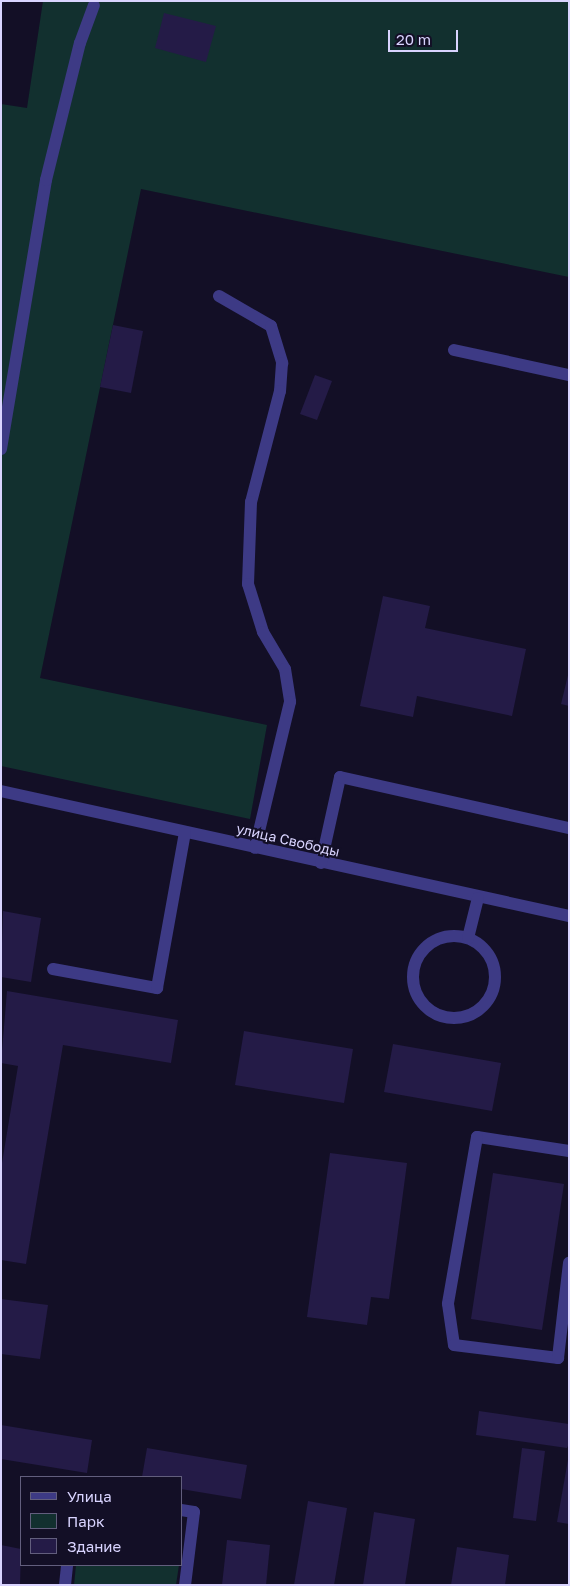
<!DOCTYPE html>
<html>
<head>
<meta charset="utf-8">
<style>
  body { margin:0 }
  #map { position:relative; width:570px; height:1586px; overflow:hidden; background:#130f26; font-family:"Golos Text",sans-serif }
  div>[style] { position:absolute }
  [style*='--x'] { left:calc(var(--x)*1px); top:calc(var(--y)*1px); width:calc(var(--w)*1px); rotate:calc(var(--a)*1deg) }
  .green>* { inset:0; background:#12302f }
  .building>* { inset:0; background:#241b47 }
  .minor>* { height:12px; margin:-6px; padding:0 6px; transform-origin:6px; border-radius:6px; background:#3d3a85 }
  .minor>.ring { margin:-6px; padding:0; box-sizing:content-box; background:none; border:12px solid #3d3a85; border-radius:50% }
  span { translate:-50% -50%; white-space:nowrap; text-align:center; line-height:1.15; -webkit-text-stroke:4px #130f26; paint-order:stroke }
  .street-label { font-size:14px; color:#d9d4ff }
  .frame { position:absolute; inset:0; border:2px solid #d9d4ff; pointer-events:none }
  .legend { position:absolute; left:20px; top:1476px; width:162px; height:90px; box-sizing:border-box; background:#130f26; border:1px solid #625e7d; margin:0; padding:6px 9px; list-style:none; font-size:15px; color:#d9d4ff }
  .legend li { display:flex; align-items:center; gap:10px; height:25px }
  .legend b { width:25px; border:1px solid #625e7d }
  .scale { position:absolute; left:388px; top:30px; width:70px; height:22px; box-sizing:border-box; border:2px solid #d9d4ff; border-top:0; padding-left:6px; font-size:15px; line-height:18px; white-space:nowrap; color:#d9d4ff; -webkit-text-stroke:4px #130f26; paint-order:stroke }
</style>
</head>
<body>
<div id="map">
  <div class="green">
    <div style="clip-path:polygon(43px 1px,569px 1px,569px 277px,141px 189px,40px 678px,267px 725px,250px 819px,1px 766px,1px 104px,27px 108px)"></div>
    <div style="clip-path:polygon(76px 1565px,179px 1565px,176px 1585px,74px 1585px)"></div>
  </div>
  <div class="building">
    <div style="clip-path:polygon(164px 13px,216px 26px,206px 62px,155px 48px)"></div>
    <div style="clip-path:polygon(113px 325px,143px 331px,131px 393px,100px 387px)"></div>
    <div style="clip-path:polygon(315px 375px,332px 381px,317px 420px,300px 414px)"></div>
    <div style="clip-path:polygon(383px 596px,430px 606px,425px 628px,526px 649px,512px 716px,417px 696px,413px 717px,360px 706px)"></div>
    <div style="clip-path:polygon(569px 671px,569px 706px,561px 704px)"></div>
    <div style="clip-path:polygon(3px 911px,41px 918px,31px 982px,1px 977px)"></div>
    <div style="clip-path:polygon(7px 991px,178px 1020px,171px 1063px,63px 1045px,26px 1264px,1px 1260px,1px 1169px,18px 1066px,1px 1063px)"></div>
    <div style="clip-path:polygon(244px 1031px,353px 1049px,344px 1103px,235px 1085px)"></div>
    <div style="clip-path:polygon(393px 1044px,501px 1063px,492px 1111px,384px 1092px)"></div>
    <div style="clip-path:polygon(330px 1153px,407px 1163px,389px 1299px,371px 1297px,367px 1325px,307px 1317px)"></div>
    <div style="clip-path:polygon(493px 1173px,564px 1184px,542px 1330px,471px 1319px)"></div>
    <div style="clip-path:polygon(1px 1299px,48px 1305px,40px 1359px,1px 1354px)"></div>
    <div style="clip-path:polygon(479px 1411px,569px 1424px,569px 1444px,567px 1448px,476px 1435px)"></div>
    <div style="clip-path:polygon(1px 1425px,92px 1440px,87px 1473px,1px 1459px)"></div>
    <div style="clip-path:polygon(147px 1448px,247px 1465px,241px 1499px,181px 1489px,181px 1477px,142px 1477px)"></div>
    <div style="clip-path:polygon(522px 1448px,545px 1451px,536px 1521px,513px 1518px)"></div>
    <div style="clip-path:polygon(569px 1454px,569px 1524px,557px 1522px)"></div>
    <div style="clip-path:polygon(308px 1501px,347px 1508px,334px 1585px,294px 1585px)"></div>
    <div style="clip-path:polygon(374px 1512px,415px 1519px,405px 1585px,363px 1585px)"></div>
    <div style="clip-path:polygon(227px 1540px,270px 1545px,266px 1585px,222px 1585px)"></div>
    <div style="clip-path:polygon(1px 1545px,21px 1549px,20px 1585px,1px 1585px)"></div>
    <div style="clip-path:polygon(457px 1547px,509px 1555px,505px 1585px,451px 1585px)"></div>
  </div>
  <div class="minor">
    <div style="--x:219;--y:296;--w:60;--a:30"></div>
    <div style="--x:271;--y:326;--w:39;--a:73"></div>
    <div style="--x:282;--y:363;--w:28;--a:94"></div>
    <div style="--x:280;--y:391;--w:115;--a:104.6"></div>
    <div style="--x:251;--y:502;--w:82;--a:92.1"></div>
    <div style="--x:248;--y:584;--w:50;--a:72.6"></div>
    <div style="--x:263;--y:632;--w:43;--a:59.3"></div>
    <div style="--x:285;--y:669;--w:33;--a:81"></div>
    <div style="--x:290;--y:702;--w:150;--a:103.5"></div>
    <div style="--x:454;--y:350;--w:118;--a:12.3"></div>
    <div style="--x:1;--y:449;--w:273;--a:-80.5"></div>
    <div style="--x:46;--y:180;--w:141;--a:-76.1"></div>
    <div style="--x:80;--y:43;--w:40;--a:-69.8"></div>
    <div style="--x:1;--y:791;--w:582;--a:12.41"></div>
    <div style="--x:321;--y:863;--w:88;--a:-77.5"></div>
    <div style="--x:340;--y:777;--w:235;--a:12.6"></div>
    <div class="ring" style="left:413px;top:936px;width:70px;height:70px"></div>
    <div style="--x:468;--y:938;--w:41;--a:-76"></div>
    <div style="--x:53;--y:969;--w:106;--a:10.4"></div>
    <div style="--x:157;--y:988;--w:158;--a:-79.8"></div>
    <div style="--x:569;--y:1151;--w:93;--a:-171.3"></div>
    <div style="--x:477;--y:1137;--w:169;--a:99.9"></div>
    <div style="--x:448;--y:1304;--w:41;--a:81.7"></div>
    <div style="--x:454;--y:1345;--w:105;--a:7.1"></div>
    <div style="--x:558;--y:1358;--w:96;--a:-83.4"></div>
    <div style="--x:181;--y:1510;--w:13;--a:9"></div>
    <div style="--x:194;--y:1512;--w:74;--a:97"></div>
    <div style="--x:65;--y:1585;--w:20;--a:-84"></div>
  </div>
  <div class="street-label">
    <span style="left:288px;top:840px;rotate:13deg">улица Свободы</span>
  </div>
  <div class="frame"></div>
  <ul class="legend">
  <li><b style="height:6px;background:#3d3a85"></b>Улица</li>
  <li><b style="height:14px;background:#12302f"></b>Парк</li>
  <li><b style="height:14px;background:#241b47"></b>Здание</li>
  </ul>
  <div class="scale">20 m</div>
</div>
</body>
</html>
